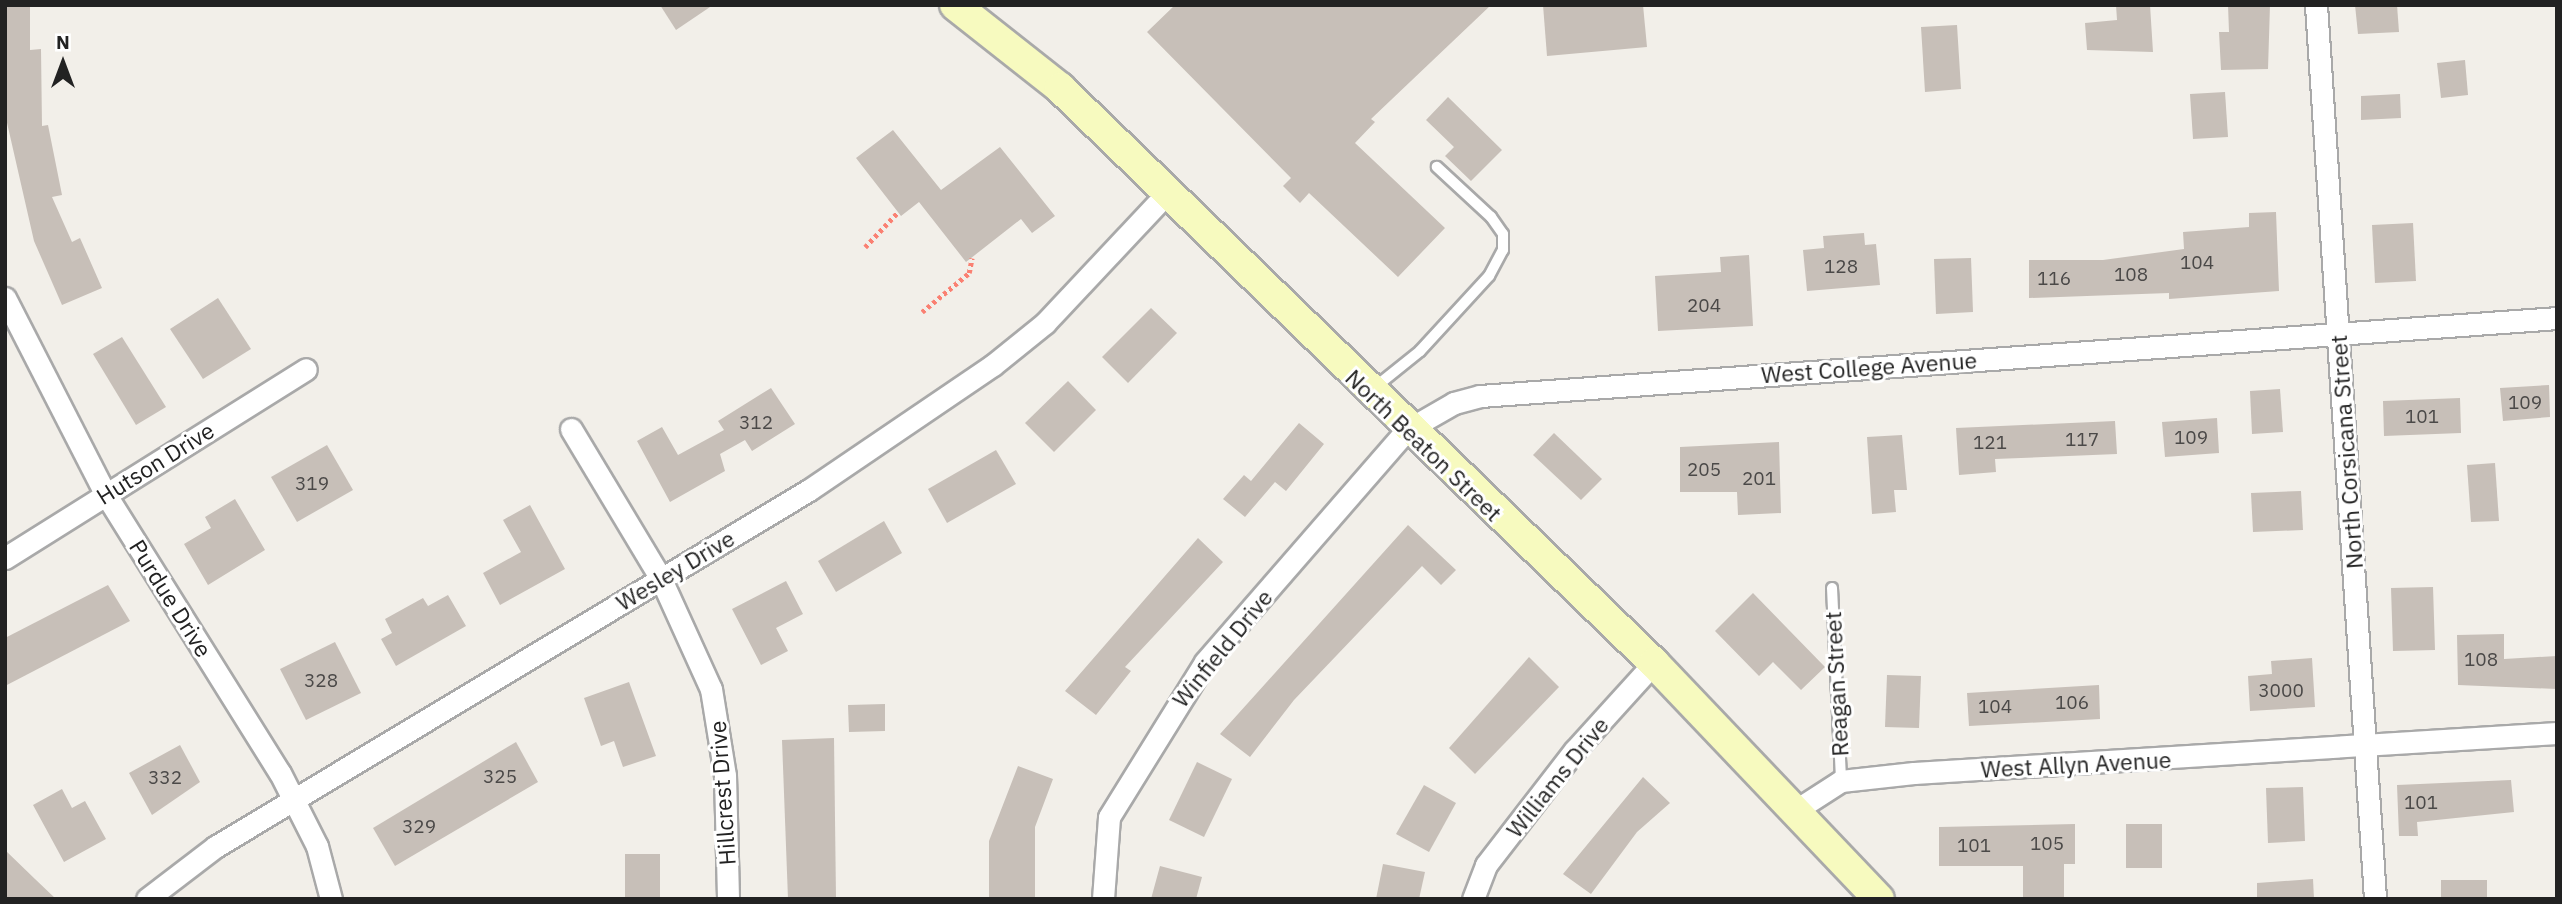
<!DOCTYPE html>
<html>
<head>
<meta charset="utf-8">
<style>
  body { margin:0 }
  #map { position:relative; width:2562px; height:904px; overflow:hidden; background:#f2efe9; font-family:"IBM Plex Sans",sans-serif }
  div>[style] { position:absolute }
  [style*='--x'] { left:calc(var(--x)*1px); top:calc(var(--y)*1px); width:calc(var(--w)*1px); rotate:calc(var(--a)*1deg) }
  .building>* { inset:0; background:#c7bfb8 }
  .path>* { height:4.5px; margin-top:-2.25px; transform-origin:0; background:repeating-linear-gradient(90deg,#fa8072 0 3.5px,transparent 0 7px) }
  .roads { filter:drop-shadow(2px 0 #a9a9a9) drop-shadow(-2px 0 #a9a9a9) drop-shadow(0 2px #a9a9a9) drop-shadow(0 -2px #a9a9a9) }
  .service>* { height:10px; margin:-5px; padding:0 5px; transform-origin:5px; border-radius:5px; background:#fff }
  .minor>* { height:21px; margin:-10.5px; padding:0 10.5px; transform-origin:10.5px; border-radius:10.5px; background:#fff }
  .secondary>* { height:30px; margin:-15px; padding:0 15px; transform-origin:15px; border-radius:15px; background:#f7fabf }
  span { translate:-50% -50%; white-space:nowrap; text-align:center; line-height:1.15; -webkit-text-stroke:6px #fff; paint-order:stroke }
  .number-label { font-size:19px; color:#4b4948 }
  .number-label span { -webkit-text-stroke-width:0 }
  .street-label { font-size:23px; color:#222 }
  .frame { position:absolute; inset:0; border:7px solid #222; pointer-events:none }
  .north { position:absolute; left:28px; top:28px; width:70px; height:70px; -webkit-text-stroke:5px #fff; paint-order:stroke; rotate:0deg; font-size:19px; font-weight:700; line-height:28px; text-align:center; color:#222 }
  .north::after { content:''; display:block; margin:auto; width:24px; height:32px; background:#222; clip-path:polygon(50% 0,100% 100%,50% 72%,0 100%) }
</style>
</head>
<body>
<div id="map">
  <div class="building">
    <div style="clip-path:polygon(5px 5px,30px 5px,30px 50px,41px 49px,42px 126px,48px 125px,62px 195px,52px 197px,72px 242px,80px 238px,102px 288px,62px 305px,34px 241px,5px 114px)"></div>
    <div style="clip-path:polygon(660px 5px,713px 5px,676px 30px)"></div>
    <div style="clip-path:polygon(1175px 5px,1491px 5px,1371px 119px,1375px 122px,1355px 143px,1445px 228px,1398px 277px,1309px 193px,1300px 203px,1283px 186px,1291px 178px,1147px 32px)"></div>
    <div style="clip-path:polygon(1543px 5px,1643px 5px,1647px 47px,1547px 56px)"></div>
    <div style="clip-path:polygon(2116px 5px,2150px 5px,2153px 52px,2087px 50px,2085px 23px,2117px 20px)"></div>
    <div style="clip-path:polygon(2228px 5px,2270px 5px,2268px 69px,2221px 70px,2219px 32px,2229px 32px)"></div>
    <div style="clip-path:polygon(2355px 5px,2397px 5px,2399px 32px,2358px 34px)"></div>
    <div style="clip-path:polygon(1957px 25px,1961px 89px,1925px 92px,1921px 27px)"></div>
    <div style="clip-path:polygon(2465px 60px,2468px 95px,2441px 98px,2437px 63px)"></div>
    <div style="clip-path:polygon(2225px 92px,2228px 137px,2193px 139px,2190px 94px)"></div>
    <div style="clip-path:polygon(2400px 94px,2401px 118px,2361px 120px,2361px 96px)"></div>
    <div style="clip-path:polygon(1448px 97px,1502px 150px,1471px 181px,1445px 156px,1454px 147px,1426px 120px)"></div>
    <div style="clip-path:polygon(893px 130px,941px 190px,1000px 147px,1055px 216px,1032px 233px,1021px 219px,966px 262px,919px 202px,901px 216px,856px 158px)"></div>
    <div style="clip-path:polygon(2276px 212px,2279px 291px,2169px 299px,2169px 293px,2029px 298px,2029px 260px,2103px 260px,2184px 249px,2183px 232px,2249px 227px,2249px 213px)"></div>
    <div style="clip-path:polygon(2413px 223px,2416px 281px,2375px 283px,2372px 225px)"></div>
    <div style="clip-path:polygon(1864px 233px,1865px 245px,1876px 244px,1880px 285px,1807px 291px,1803px 250px,1824px 248px,1823px 236px)"></div>
    <div style="clip-path:polygon(1749px 255px,1753px 326px,1658px 331px,1655px 276px,1721px 272px,1720px 257px)"></div>
    <div style="clip-path:polygon(1971px 258px,1973px 312px,1936px 314px,1934px 259px)"></div>
    <div style="clip-path:polygon(218px 298px,251px 349px,203px 379px,170px 329px)"></div>
    <div style="clip-path:polygon(1151px 308px,1177px 333px,1128px 383px,1102px 357px)"></div>
    <div style="clip-path:polygon(122px 337px,166px 407px,136px 425px,93px 354px)"></div>
    <div style="clip-path:polygon(1068px 381px,1096px 410px,1054px 452px,1025px 423px)"></div>
    <div style="clip-path:polygon(2549px 385px,2550px 417px,2503px 421px,2500px 388px)"></div>
    <div style="clip-path:polygon(771px 388px,795px 424px,752px 451px,745px 440px,720px 454px,725px 471px,670px 502px,637px 441px,662px 427px,678px 455px,724px 430px,718px 421px)"></div>
    <div style="clip-path:polygon(2280px 389px,2283px 432px,2252px 434px,2250px 391px)"></div>
    <div style="clip-path:polygon(2460px 398px,2461px 433px,2384px 436px,2383px 401px)"></div>
    <div style="clip-path:polygon(2217px 418px,2219px 453px,2165px 457px,2162px 422px)"></div>
    <div style="clip-path:polygon(2115px 421px,2117px 454px,1995px 459px,1996px 472px,1959px 475px,1956px 428px)"></div>
    <div style="clip-path:polygon(1299px 423px,1324px 444px,1286px 491px,1275px 482px,1245px 517px,1223px 499px,1244px 475px,1251px 481px)"></div>
    <div style="clip-path:polygon(1554px 433px,1602px 479px,1581px 500px,1533px 455px)"></div>
    <div style="clip-path:polygon(1902px 435px,1907px 490px,1894px 490px,1896px 512px,1872px 514px,1867px 437px)"></div>
    <div style="clip-path:polygon(1779px 442px,1781px 513px,1738px 515px,1737px 492px,1680px 492px,1680px 447px)"></div>
    <div style="clip-path:polygon(327px 445px,353px 490px,297px 522px,271px 477px)"></div>
    <div style="clip-path:polygon(996px 450px,1016px 484px,947px 523px,928px 489px)"></div>
    <div style="clip-path:polygon(2495px 463px,2499px 521px,2471px 522px,2467px 465px)"></div>
    <div style="clip-path:polygon(2301px 491px,2303px 530px,2253px 532px,2251px 493px)"></div>
    <div style="clip-path:polygon(235px 499px,265px 550px,208px 585px,184px 544px,211px 528px,205px 517px)"></div>
    <div style="clip-path:polygon(530px 505px,565px 569px,500px 605px,483px 573px,521px 552px,503px 520px)"></div>
    <div style="clip-path:polygon(884px 521px,902px 553px,836px 592px,818px 561px)"></div>
    <div style="clip-path:polygon(1408px 525px,1456px 570px,1441px 585px,1422px 566px,1294px 700px,1250px 757px,1220px 734px)"></div>
    <div style="clip-path:polygon(1198px 538px,1223px 562px,1125px 667px,1131px 671px,1096px 715px,1065px 691px)"></div>
    <div style="clip-path:polygon(786px 581px,803px 614px,776px 628px,788px 651px,761px 665px,732px 609px)"></div>
    <div style="clip-path:polygon(108px 585px,130px 621px,5px 686px,5px 638px)"></div>
    <div style="clip-path:polygon(2433px 587px,2435px 650px,2393px 651px,2391px 588px)"></div>
    <div style="clip-path:polygon(1753px 593px,1825px 667px,1801px 690px,1773px 662px,1759px 676px,1715px 631px)"></div>
    <div style="clip-path:polygon(448px 595px,466px 626px,396px 666px,381px 639px,392px 633px,385px 619px,423px 598px,428px 606px)"></div>
    <div style="clip-path:polygon(2504px 634px,2504px 659px,2557px 656px,2557px 689px,2458px 685px,2457px 635px)"></div>
    <div style="clip-path:polygon(335px 642px,361px 693px,306px 720px,280px 669px)"></div>
    <div style="clip-path:polygon(1529px 657px,1559px 687px,1475px 774px,1449px 748px)"></div>
    <div style="clip-path:polygon(2312px 658px,2315px 707px,2250px 711px,2248px 676px,2272px 674px,2271px 661px)"></div>
    <div style="clip-path:polygon(1887px 675px,1921px 676px,1919px 728px,1885px 727px)"></div>
    <div style="clip-path:polygon(629px 682px,656px 756px,623px 767px,614px 741px,601px 746px,584px 698px)"></div>
    <div style="clip-path:polygon(2099px 685px,2100px 719px,1969px 726px,1967px 693px)"></div>
    <div style="clip-path:polygon(885px 704px,885px 731px,849px 732px,848px 705px)"></div>
    <div style="clip-path:polygon(834px 738px,836px 899px,788px 899px,782px 740px)"></div>
    <div style="clip-path:polygon(516px 742px,538px 782px,395px 866px,373px 828px)"></div>
    <div style="clip-path:polygon(180px 745px,200px 782px,152px 815px,129px 773px)"></div>
    <div style="clip-path:polygon(1197px 762px,1232px 779px,1204px 837px,1169px 820px)"></div>
    <div style="clip-path:polygon(1018px 766px,1053px 779px,1035px 827px,1035px 899px,989px 899px,989px 841px)"></div>
    <div style="clip-path:polygon(1643px 777px,1670px 803px,1637px 832px,1591px 894px,1563px 874px)"></div>
    <div style="clip-path:polygon(2511px 780px,2514px 812px,2417px 822px,2418px 836px,2399px 836px,2397px 785px)"></div>
    <div style="clip-path:polygon(1424px 785px,1456px 803px,1429px 852px,1396px 834px)"></div>
    <div style="clip-path:polygon(2303px 787px,2305px 841px,2268px 843px,2266px 788px)"></div>
    <div style="clip-path:polygon(62px 789px,72px 808px,85px 801px,106px 839px,64px 862px,33px 805px)"></div>
    <div style="clip-path:polygon(2075px 824px,2075px 864px,2064px 864px,2064px 899px,2023px 899px,2023px 866px,1939px 866px,1939px 827px)"></div>
    <div style="clip-path:polygon(2126px 824px,2162px 824px,2162px 868px,2126px 868px)"></div>
    <div style="clip-path:polygon(5px 850px,35px 879px,56px 899px,5px 899px)"></div>
    <div style="clip-path:polygon(625px 854px,660px 854px,660px 899px,625px 899px)"></div>
    <div style="clip-path:polygon(1383px 864px,1425px 872px,1419px 899px,1376px 899px)"></div>
    <div style="clip-path:polygon(1160px 866px,1202px 877px,1196px 899px,1151px 899px)"></div>
    <div style="clip-path:polygon(2313px 879px,2314px 899px,2257px 899px,2257px 883px)"></div>
    <div style="clip-path:polygon(2441px 880px,2487px 880px,2487px 899px,2441px 899px)"></div>
  </div>
  <div class="path">
    <div style="--x:865;--y:247;--w:48;--a:-46.7"></div>
    <div style="--x:922;--y:312;--w:61;--a:-39.7"></div>
    <div style="--x:969;--y:273;--w:15;--a:-79"></div>
  </div>
  <div class="roads">
    <div class="service">
      <div style="--x:1374;--y:388;--w:59;--a:-38.8"></div>
      <div style="--x:1420;--y:351;--w:102;--a:-47.4"></div>
      <div style="--x:1489;--y:276;--w:30;--a:-62"></div>
      <div style="--x:1503;--y:250;--w:16;--a:-90"></div>
      <div style="--x:1503;--y:234;--w:21;--a:-125"></div>
      <div style="--x:1491;--y:217;--w:74;--a:-137.2"></div>
      <div style="--x:1832;--y:588;--w:193;--a:87.3"></div>
    </div>
    <div class="minor">
      <div style="--x:2316;--y:5;--w:896;--a:86.22"></div>
      <div style="--x:5;--y:298;--w:221;--a:62.9"></div>
      <div style="--x:106;--y:495;--w:328;--a:58"></div>
      <div style="--x:280;--y:773;--w:82;--a:63.1"></div>
      <div style="--x:317;--y:846;--w:55;--a:75.2"></div>
      <div style="--x:571;--y:429;--w:175;--a:59"></div>
      <div style="--x:661;--y:579;--w:121;--a:65.6"></div>
      <div style="--x:711;--y:689;--w:87;--a:80.8"></div>
      <div style="--x:725;--y:775;--w:124;--a:88.6"></div>
      <div style="--x:5;--y:558;--w:355;--a:-32.1"></div>
      <div style="--x:1796;--y:810;--w:54;--a:-32.8"></div>
      <div style="--x:1841;--y:781;--w:73;--a:-6.3"></div>
      <div style="--x:1914;--y:773;--w:644;--a:-3.56"></div>
      <div style="--x:147;--y:899;--w:86;--a:-37.4"></div>
      <div style="--x:215;--y:847;--w:693;--a:-31.01"></div>
      <div style="--x:809;--y:490;--w:222;--a:-34.2"></div>
      <div style="--x:993;--y:365;--w:67;--a:-38.9"></div>
      <div style="--x:1045;--y:323;--w:178;--a:-46.8"></div>
      <div style="--x:1103;--y:899;--w:82;--a:-85.8"></div>
      <div style="--x:1109;--y:817;--w:182;--a:-58.2"></div>
      <div style="--x:1205;--y:662;--w:308;--a:-49"></div>
      <div style="--x:1407;--y:430;--w:54;--a:-29.9"></div>
      <div style="--x:1454;--y:403;--w:27;--a:-15"></div>
      <div style="--x:1480;--y:396;--w:1080;--a:-4.14"></div>
      <div style="--x:1473;--y:899;--w:36;--a:-69"></div>
      <div style="--x:1486;--y:865;--w:145;--a:-52.3"></div>
      <div style="--x:1575;--y:750;--w:118;--a:-47.8"></div>
    </div>
    <div class="secondary">
      <div style="--x:955;--y:5;--w:134;--a:38.3"></div>
      <div style="--x:1060;--y:88;--w:827;--a:44.07"></div>
      <div style="--x:1654;--y:663;--w:326;--a:46.4"></div>
    </div>
  </div>
  <div class="number-label">
    <span style="left:2197px;top:263px">104</span>
    <span style="left:1841px;top:267px">128</span>
    <span style="left:2131px;top:275px">108</span>
    <span style="left:2054px;top:279px">116</span>
    <span style="left:1704px;top:306px">204</span>
    <span style="left:2525px;top:403px">109</span>
    <span style="left:2422px;top:417px">101</span>
    <span style="left:756px;top:423px">312</span>
    <span style="left:2191px;top:438px">109</span>
    <span style="left:2082px;top:440px">117</span>
    <span style="left:1990px;top:443px">121</span>
    <span style="left:1704px;top:470px">205</span>
    <span style="left:1759px;top:479px">201</span>
    <span style="left:312px;top:484px">319</span>
    <span style="left:2481px;top:660px">108</span>
    <span style="left:321px;top:681px">328</span>
    <span style="left:2281px;top:691px">3000</span>
    <span style="left:2072px;top:703px">106</span>
    <span style="left:1995px;top:707px">104</span>
    <span style="left:500px;top:777px">325</span>
    <span style="left:165px;top:778px">332</span>
    <span style="left:2421px;top:803px">101</span>
    <span style="left:419px;top:827px">329</span>
    <span style="left:2047px;top:844px">105</span>
    <span style="left:1974px;top:846px">101</span>
  </div>
  <div class="street-label">
    <span style="left:1869px;top:367px;rotate:-4deg">West College Avenue</span>
    <span style="left:1424px;top:445px;rotate:44deg">North Beaton Street</span>
    <span style="left:2346px;top:452px;rotate:-94deg">North Corsicana Street</span>
    <span style="left:155px;top:463px;rotate:-32deg">Hutson Drive</span>
    <span style="left:675px;top:570px;rotate:-31deg">Wesley Drive</span>
    <span style="left:171px;top:598px;rotate:58deg">Purdue Drive</span>
    <span style="left:1222px;top:648px;rotate:-51deg">Winfield Drive</span>
    <span style="left:1836px;top:684px;rotate:-93deg">Reagan Street</span>
    <span style="left:2076px;top:764px;rotate:-3deg">West Allyn Avenue</span>
    <span style="left:1557px;top:777px;rotate:-51deg">Williams Drive</span>
    <span style="left:722px;top:793px;rotate:-94deg">Hillcrest Drive</span>
  </div>
  <div class="frame"></div>
  <div class="north">N</div>
</div>
</body>
</html>
